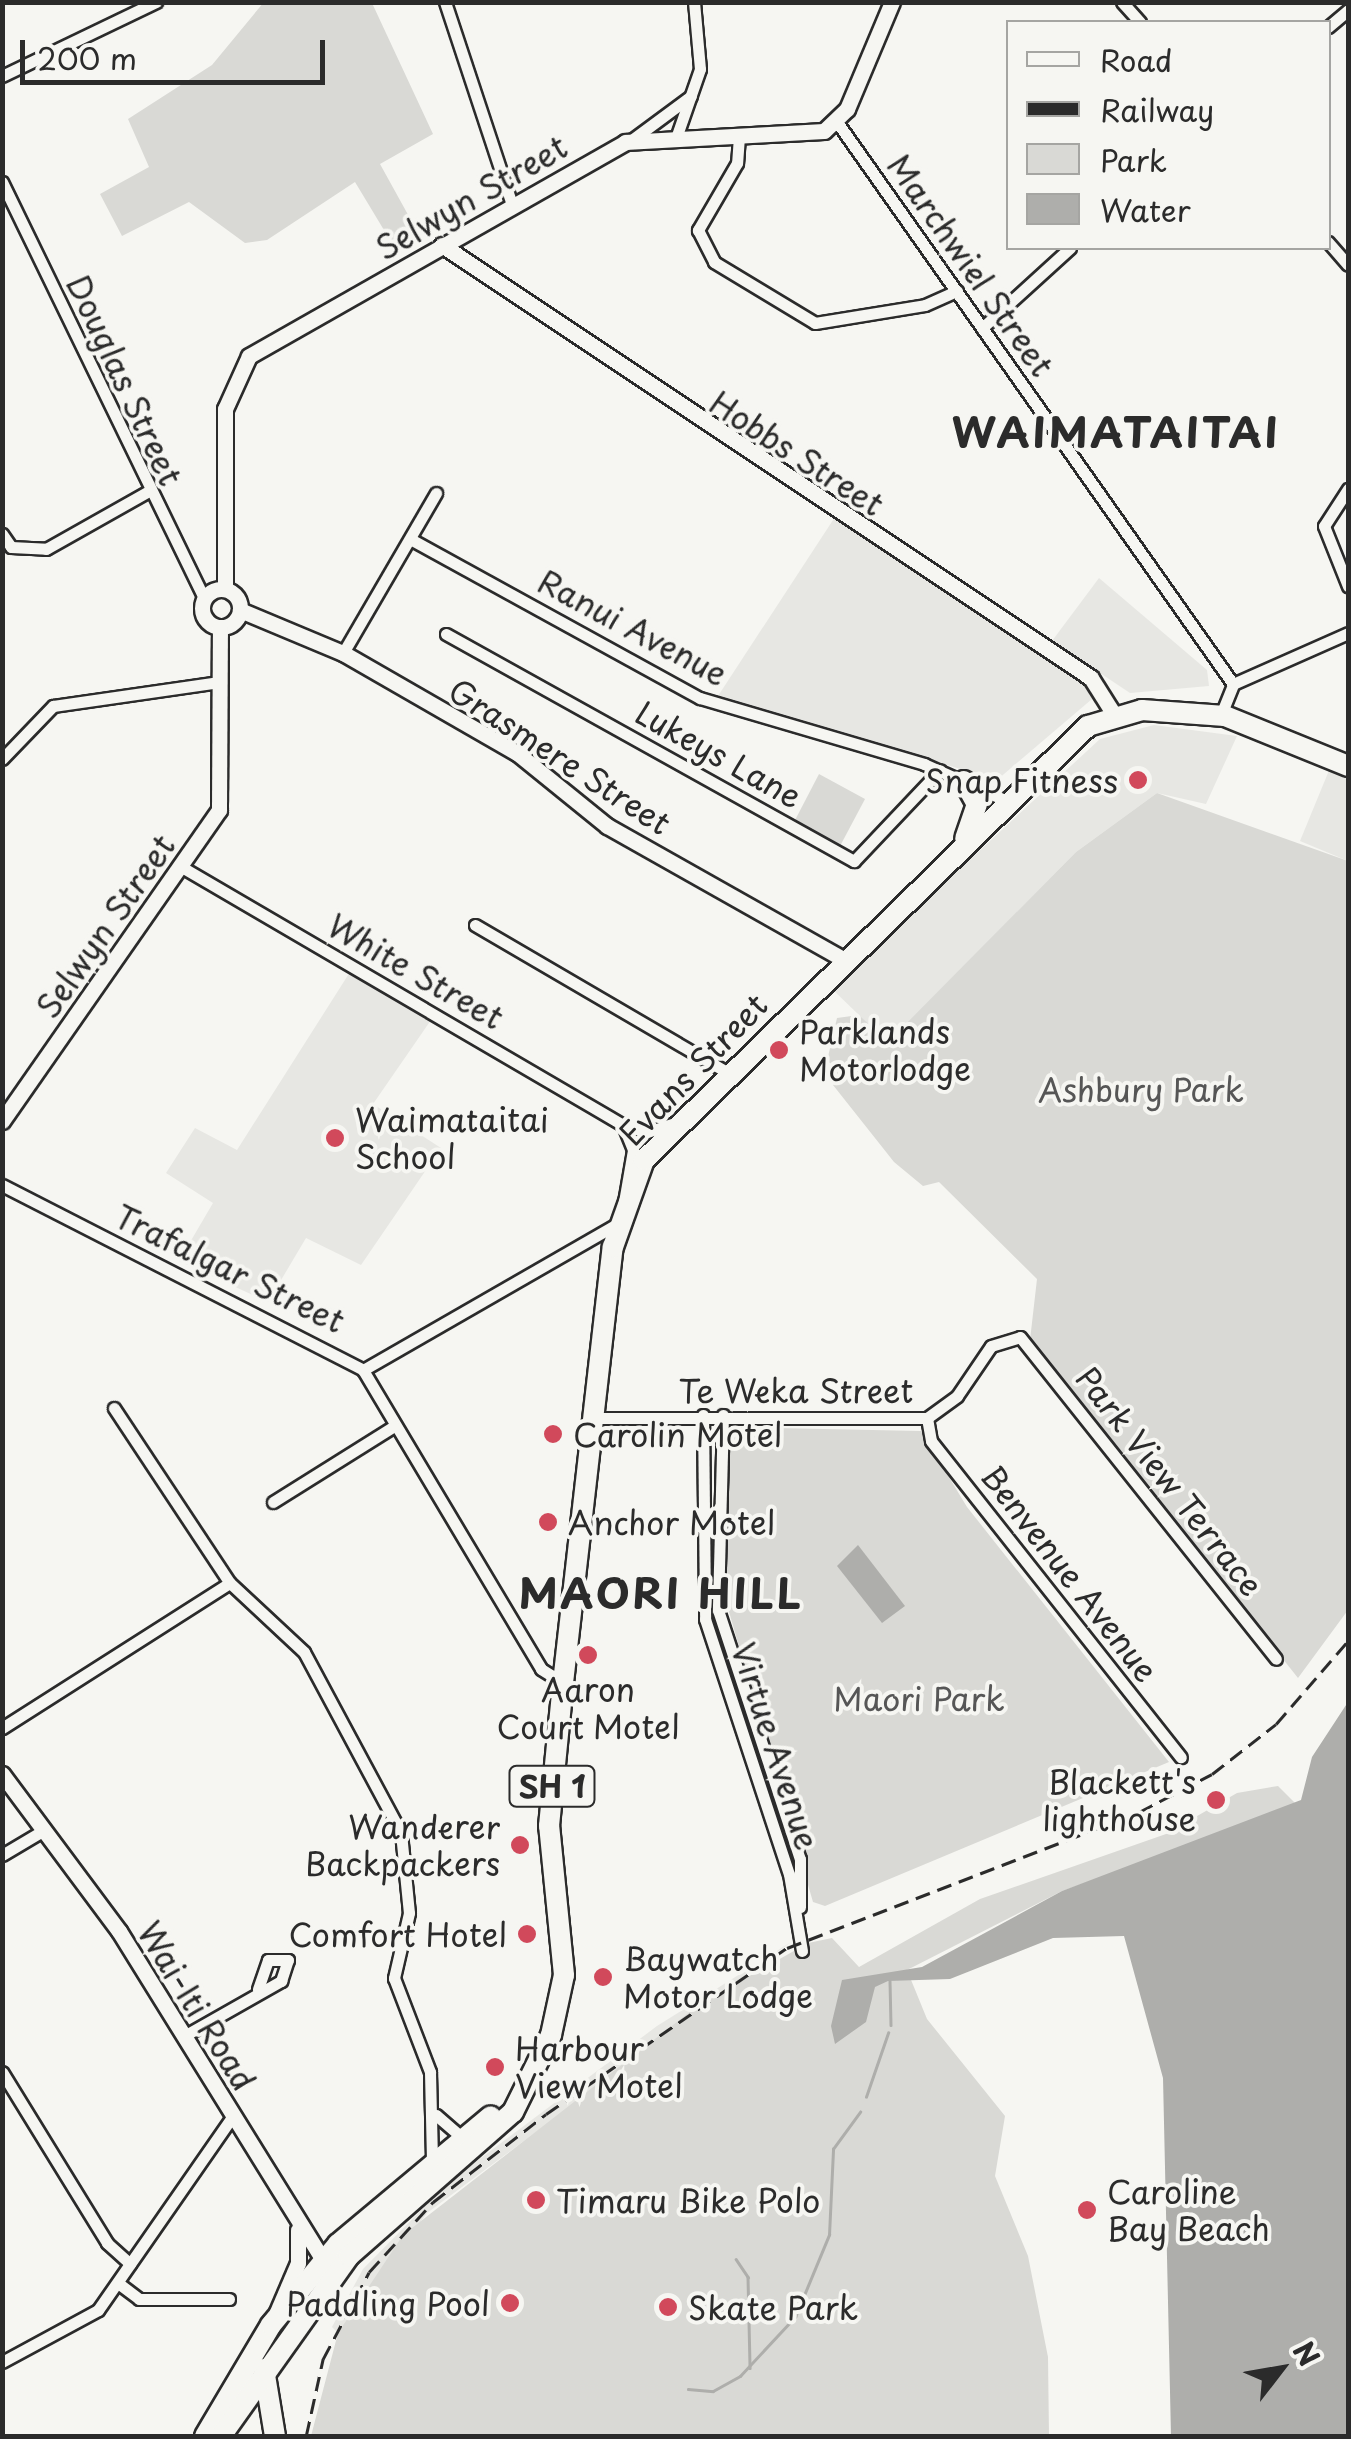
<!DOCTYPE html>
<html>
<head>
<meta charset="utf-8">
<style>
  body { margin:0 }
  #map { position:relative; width:1351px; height:2439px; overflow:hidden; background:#f6f6f2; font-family:"Playpen Sans",sans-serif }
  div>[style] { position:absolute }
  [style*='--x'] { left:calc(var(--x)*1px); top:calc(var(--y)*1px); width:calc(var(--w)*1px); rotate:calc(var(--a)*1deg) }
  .built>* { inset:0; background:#e7e7e3 }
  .green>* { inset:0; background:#d9d9d5 }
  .water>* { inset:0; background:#aeaeab }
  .stream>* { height:2.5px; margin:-1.25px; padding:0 1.25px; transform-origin:1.25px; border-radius:1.25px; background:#aeaeab }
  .roads { filter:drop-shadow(2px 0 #2b2b2b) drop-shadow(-2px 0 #2b2b2b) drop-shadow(0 2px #2b2b2b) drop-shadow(0 -2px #2b2b2b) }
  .street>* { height:11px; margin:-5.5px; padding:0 5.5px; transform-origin:5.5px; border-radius:5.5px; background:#f6f6f2 }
  .secondary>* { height:15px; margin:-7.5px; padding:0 7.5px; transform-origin:7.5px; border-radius:7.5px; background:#f6f6f2 }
  .secondary>.ring { margin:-7.5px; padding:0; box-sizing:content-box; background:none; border:15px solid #f6f6f2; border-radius:50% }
  .highway>* { height:20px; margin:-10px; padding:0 10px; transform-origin:10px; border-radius:10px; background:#f6f6f2 }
  .rail>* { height:2.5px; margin-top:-1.25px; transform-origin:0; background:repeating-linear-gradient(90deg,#2b2b2b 0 15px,transparent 0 23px) }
  .dots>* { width:28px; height:28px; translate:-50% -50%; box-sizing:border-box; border:5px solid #f6f6f2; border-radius:50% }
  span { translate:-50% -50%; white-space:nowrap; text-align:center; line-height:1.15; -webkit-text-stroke:8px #f6f6f2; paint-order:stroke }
  .shield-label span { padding:2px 8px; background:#f6f6f2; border:2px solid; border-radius:8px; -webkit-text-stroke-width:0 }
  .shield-label { font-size:30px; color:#2b2b2b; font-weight:700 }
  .street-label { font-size:32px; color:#2b2b2b }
  .poi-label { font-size:32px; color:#2b2b2b }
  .right { translate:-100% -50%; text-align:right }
  .left { translate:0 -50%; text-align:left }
  .park-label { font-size:32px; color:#565656 }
  .district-label { font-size:42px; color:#2b2b2b; font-weight:700; letter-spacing:2.5px }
  .frame { position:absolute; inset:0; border:5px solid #2b2b2b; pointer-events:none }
  .legend { position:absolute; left:1006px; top:20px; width:325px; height:230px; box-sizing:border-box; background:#f6f6f2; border:2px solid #a5a5a2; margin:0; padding:12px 18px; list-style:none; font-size:30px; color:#2b2b2b }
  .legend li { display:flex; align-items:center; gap:20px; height:50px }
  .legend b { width:50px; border:2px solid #a5a5a2 }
  .north { position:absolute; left:1231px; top:2319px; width:100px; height:100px; -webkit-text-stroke:8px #f6f6f2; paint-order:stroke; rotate:59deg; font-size:28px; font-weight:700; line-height:40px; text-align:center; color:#2b2b2b }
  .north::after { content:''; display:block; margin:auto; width:35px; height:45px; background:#2b2b2b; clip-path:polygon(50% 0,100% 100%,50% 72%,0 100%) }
  .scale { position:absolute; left:20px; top:40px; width:305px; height:45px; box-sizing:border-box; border:5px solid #2b2b2b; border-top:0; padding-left:12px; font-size:30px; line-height:35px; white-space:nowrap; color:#2b2b2b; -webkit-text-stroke:8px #f6f6f2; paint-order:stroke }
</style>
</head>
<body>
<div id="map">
  <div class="built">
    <div style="clip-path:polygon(835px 517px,1088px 683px,1092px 699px,997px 780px,718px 696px)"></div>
    <div style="clip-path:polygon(1099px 578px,1207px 670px,1209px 686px,1130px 693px,1052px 641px)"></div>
    <div style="clip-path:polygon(1154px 725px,1237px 736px,1206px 804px,1157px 793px,1076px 852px,888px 1043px,831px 988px,1100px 739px)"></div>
    <div style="clip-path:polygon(1330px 768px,1348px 775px,1348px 861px,1300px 841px)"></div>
    <div style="clip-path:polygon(350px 972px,431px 1020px,373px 1104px,441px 1148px,361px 1265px,306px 1238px,268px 1302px,179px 1261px,213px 1203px,166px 1173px,195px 1128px,237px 1150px)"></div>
    <div style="clip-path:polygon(791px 1942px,427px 2213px,338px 2333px,332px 2327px,363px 2269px,449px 2182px,657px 2026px)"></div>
  </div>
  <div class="green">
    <div style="clip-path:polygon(264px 2px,372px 3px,433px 134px,380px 164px,422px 240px,396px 250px,355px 182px,267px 240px,245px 243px,189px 202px,122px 236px,100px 194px,149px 167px,128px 119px,212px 65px)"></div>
    <div style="clip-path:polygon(819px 774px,865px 799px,839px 848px,793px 824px)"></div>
    <div style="clip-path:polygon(1157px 793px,1348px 861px,1348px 1610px,1298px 1678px,1030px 1340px,1037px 1279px,939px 1182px,923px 1186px,894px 1162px,833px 1085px,838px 1069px,827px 1061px,837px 1018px,859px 1015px,888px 1042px,1076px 852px)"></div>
    <div style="clip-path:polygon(730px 1427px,921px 1431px,967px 1507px,1169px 1762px,825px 1906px,813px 1902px,723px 1591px)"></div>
    <div style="clip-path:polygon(1278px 1786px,1295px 1803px,1269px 1818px,1062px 1891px,907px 1970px,927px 2019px,1005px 2116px,995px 2176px,1028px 2256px,1048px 2357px,1049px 2436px,311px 2436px,338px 2333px,403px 2235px,700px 2004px,808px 1943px,832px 1938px,859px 1967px,980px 1899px,1166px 1834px,1237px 1793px)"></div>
  </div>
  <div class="water">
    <div style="clip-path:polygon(858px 1545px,905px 1606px,882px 1623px,837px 1566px)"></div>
    <div style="clip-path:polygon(1348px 1702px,1348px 2436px,1171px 2436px,1163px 2078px,1124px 1936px,1053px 1938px,950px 1979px,888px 1981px,875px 1987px,866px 2022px,835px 2044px,831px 2026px,842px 1980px,922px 1967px,1062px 1891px,1301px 1800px,1312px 1757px)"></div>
  </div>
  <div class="stream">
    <div style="--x:890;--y:1981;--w:44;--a:88.7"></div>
    <div style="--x:866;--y:2097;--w:68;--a:-71"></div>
    <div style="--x:736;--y:2259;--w:22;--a:56"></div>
    <div style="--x:748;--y:2277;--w:91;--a:88.7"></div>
    <div style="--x:688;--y:2389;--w:25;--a:5"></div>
    <div style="--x:713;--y:2391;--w:31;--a:-29"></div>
    <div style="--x:740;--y:2376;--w:81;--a:-47"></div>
    <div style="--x:795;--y:2317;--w:89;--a:-67.5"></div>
    <div style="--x:829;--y:2235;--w:86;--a:-87.3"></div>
    <div style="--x:833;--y:2149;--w:46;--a:-53.9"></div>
  </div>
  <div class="roads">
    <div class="street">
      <div style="--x:445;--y:2;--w:214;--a:71.7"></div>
      <div style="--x:1122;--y:2;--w:27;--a:48"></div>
      <div style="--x:1328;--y:27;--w:26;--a:-40"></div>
      <div style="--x:2;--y:76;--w:171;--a:-25.7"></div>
      <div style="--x:837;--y:122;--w:688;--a:54.83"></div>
      <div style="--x:739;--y:136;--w:27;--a:94"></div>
      <div style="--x:737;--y:163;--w:78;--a:120.2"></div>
      <div style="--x:698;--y:230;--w:36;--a:63"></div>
      <div style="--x:714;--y:262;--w:118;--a:31.1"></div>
      <div style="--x:815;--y:323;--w:111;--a:-9.3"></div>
      <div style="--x:925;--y:305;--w:35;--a:-24"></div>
      <div style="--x:676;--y:138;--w:73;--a:-70.8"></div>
      <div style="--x:700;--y:69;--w:67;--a:-95.1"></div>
      <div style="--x:633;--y:139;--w:72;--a:-36.6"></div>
      <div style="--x:2;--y:182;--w:462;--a:64.1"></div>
      <div style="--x:1328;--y:242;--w:30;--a:49"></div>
      <div style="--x:982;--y:328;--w:119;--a:-42.3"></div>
      <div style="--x:1348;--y:489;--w:44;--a:123"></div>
      <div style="--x:1324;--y:526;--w:65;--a:68.2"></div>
      <div style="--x:2;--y:534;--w:16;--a:55"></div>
      <div style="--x:11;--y:547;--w:35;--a:3"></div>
      <div style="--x:46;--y:549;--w:116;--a:-29.4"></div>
      <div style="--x:414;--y:541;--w:326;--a:28.8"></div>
      <div style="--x:700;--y:698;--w:234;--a:16.4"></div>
      <div style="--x:924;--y:764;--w:89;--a:24"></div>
      <div style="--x:446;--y:634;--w:467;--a:29.1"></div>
      <div style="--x:854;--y:861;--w:125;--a:-46.6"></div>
      <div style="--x:343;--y:653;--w:185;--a:-59.8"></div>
      <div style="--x:1220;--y:717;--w:35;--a:-68"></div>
      <div style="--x:1233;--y:684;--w:126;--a:-23.9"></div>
      <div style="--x:2;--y:759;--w:74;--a:-46.1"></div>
      <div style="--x:53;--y:706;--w:168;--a:-8.2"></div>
      <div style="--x:180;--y:866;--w:513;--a:30.31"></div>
      <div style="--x:623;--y:1125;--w:25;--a:16"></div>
      <div style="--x:647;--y:1132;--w:32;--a:-18"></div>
      <div style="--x:475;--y:925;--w:292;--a:30.3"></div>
      <div style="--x:623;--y:1125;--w:27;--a:68"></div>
      <div style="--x:633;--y:1150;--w:53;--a:99.8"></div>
      <div style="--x:2;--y:1185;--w:406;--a:27.1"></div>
      <div style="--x:363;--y:1370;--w:348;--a:59.2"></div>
      <div style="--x:541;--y:1669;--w:26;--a:32"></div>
      <div style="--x:363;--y:1370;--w:293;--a:-29.9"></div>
      <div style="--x:114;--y:1408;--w:210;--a:56.5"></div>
      <div style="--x:230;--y:1583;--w:101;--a:43"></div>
      <div style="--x:304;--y:1652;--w:205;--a:61.8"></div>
      <div style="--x:401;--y:1833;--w:80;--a:84.3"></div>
      <div style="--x:409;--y:1913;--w:67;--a:103"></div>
      <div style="--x:394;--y:1978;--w:101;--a:69"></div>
      <div style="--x:430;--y:2072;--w:88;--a:88.7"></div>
      <div style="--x:703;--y:1415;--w:204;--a:89.4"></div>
      <div style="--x:705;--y:1619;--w:268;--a:71.8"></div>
      <div style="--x:789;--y:1874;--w:78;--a:80.4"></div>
      <div style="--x:723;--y:1415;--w:195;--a:91.5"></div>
      <div style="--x:718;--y:1610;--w:262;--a:71.8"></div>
      <div style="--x:800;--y:1859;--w:48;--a:90"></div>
      <div style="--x:594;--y:1418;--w:333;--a:0"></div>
      <div style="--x:927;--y:1418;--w:37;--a:-36"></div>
      <div style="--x:957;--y:1396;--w:60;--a:-55.8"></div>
      <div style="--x:991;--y:1346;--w:30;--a:-17"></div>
      <div style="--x:1020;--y:1337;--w:411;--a:51.5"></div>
      <div style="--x:927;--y:1418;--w:23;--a:80"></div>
      <div style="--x:931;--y:1441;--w:403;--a:51.7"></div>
      <div style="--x:273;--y:1502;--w:143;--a:-32.1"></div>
      <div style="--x:2;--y:1728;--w:270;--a:-32.5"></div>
      <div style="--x:2;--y:1855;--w:49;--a:-30.8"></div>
      <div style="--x:184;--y:2036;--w:112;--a:-29.6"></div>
      <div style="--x:281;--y:1981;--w:22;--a:-72"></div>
      <div style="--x:288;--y:1960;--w:20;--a:180"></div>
      <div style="--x:268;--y:1960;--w:31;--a:109"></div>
      <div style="--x:2;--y:2072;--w:201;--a:58.4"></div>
      <div style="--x:107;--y:2243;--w:31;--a:42"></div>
      <div style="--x:436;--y:2115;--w:35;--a:41"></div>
      <div style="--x:118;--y:2283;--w:26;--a:37"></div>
      <div style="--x:139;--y:2299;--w:90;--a:0"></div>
      <div style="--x:2;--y:2362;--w:109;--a:-28.4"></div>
      <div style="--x:98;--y:2310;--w:236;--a:-55.2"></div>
    </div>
    <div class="secondary">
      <div style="--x:442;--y:245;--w:780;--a:33.71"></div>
      <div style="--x:1091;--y:678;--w:41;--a:57.8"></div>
      <div style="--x:225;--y:588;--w:179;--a:-90"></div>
      <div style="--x:225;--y:409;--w:58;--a:-65.6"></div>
      <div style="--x:249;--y:356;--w:433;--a:-29.6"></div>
      <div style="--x:625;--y:142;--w:199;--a:-3.2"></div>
      <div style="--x:824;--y:131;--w:32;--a:-44"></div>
      <div style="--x:847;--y:109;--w:116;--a:-67.2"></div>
      <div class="ring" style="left:202px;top:589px;width:23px;height:23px"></div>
      <div style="--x:240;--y:610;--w:112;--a:22.7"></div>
      <div style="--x:343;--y:653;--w:201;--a:29.9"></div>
      <div style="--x:517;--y:753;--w:116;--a:39"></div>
      <div style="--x:607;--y:826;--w:271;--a:29.4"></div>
      <div style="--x:2;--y:1121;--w:379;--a:-55.1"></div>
      <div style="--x:219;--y:810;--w:183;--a:-89.7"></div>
      <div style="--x:2;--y:1774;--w:196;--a:53.3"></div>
      <div style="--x:119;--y:1931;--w:397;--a:58.2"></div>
      <div style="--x:277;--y:2312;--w:53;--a:-66.8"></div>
      <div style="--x:298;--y:2263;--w:33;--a:-90"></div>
    </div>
    <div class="highway">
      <div style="--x:964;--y:781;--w:26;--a:61"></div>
      <div style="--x:977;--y:804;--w:36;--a:109"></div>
      <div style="--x:264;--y:2369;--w:68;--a:80.7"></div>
      <div style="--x:205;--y:2436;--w:129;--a:-59.3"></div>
      <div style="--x:271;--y:2325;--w:105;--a:-50.4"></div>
      <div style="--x:338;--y:2244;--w:199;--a:-39.9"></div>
      <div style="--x:221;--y:2436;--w:221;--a:-54.6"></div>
      <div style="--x:349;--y:2256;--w:218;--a:-41.3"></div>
      <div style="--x:513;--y:2112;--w:86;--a:-63.7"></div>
      <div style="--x:551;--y:2035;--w:61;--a:-77.8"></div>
      <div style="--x:564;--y:1975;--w:150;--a:-95.7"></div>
      <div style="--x:549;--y:1826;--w:144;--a:-84.4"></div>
      <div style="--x:563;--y:1683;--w:439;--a:-83.5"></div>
      <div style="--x:613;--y:1247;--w:92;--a:-70.4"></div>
      <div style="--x:644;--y:1160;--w:621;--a:-44.35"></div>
      <div style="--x:1088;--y:726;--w:56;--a:-16.5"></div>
      <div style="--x:1142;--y:710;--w:83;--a:4.1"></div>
      <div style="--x:1225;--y:716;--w:133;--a:22.1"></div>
    </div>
  </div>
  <div class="rail">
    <div style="--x:306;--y:2436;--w:79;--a:-77.6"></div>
    <div style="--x:323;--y:2359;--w:98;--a:-62.1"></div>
    <div style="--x:369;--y:2272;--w:95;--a:-47.6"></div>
    <div style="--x:433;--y:2202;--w:143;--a:-37.9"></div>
    <div style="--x:546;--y:2114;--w:293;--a:-34.6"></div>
    <div style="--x:787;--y:1948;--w:377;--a:-21.1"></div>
    <div style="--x:1139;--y:1812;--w:82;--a:-27.5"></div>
    <div style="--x:1212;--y:1774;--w:81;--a:-38"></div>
    <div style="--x:1276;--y:1724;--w:110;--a:-49.1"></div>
  </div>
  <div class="dots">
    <div style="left:1138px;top:780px;background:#d1495b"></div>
    <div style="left:779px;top:1050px;background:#d1495b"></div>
    <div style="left:335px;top:1138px;background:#d1495b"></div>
    <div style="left:553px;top:1434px;background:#d1495b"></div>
    <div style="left:548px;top:1522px;background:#d1495b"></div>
    <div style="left:588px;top:1655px;background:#d1495b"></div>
    <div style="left:1216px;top:1800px;background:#d1495b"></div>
    <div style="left:520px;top:1845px;background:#d1495b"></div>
    <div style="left:527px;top:1934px;background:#d1495b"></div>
    <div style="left:603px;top:1977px;background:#d1495b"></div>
    <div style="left:495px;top:2067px;background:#d1495b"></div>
    <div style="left:536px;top:2200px;background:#d1495b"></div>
    <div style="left:1087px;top:2210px;background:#d1495b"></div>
    <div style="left:510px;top:2303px;background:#d1495b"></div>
    <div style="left:668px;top:2307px;background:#d1495b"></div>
  </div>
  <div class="shield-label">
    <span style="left:552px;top:1786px">SH 1</span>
  </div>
  <div class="street-label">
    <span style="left:471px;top:197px;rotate:-30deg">Selwyn Street</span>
    <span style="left:971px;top:265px;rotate:55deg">Marchwiel Street</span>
    <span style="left:125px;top:380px;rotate:65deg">Douglas Street</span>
    <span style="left:797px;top:453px;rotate:33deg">Hobbs Street</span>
    <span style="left:633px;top:627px;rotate:28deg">Ranui Avenue</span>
    <span style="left:719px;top:754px;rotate:29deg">Lukeys Lane</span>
    <span style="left:560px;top:756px;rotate:33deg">Grasmere Street</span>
    <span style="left:105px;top:926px;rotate:-55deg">Selwyn Street</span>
    <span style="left:416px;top:971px;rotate:30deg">White Street</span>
    <span style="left:693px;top:1069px;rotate:-46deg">Evans Street</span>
    <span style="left:230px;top:1268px;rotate:26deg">Trafalgar Street</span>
    <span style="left:796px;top:1390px">Te Weka Street</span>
    <span style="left:1170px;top:1481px;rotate:52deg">Park View Terrace</span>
    <span style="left:1070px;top:1573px;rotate:52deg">Benvenue Avenue</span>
    <span style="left:776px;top:1746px;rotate:72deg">Virtue Avenue</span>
    <span style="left:197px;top:2006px;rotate:58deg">Wai-Iti Road</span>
  </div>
  <div class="poi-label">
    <span class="right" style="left:1118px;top:780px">Snap Fitness</span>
    <span class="left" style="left:799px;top:1050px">Parklands<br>Motorlodge</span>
    <span class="left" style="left:355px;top:1138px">Waimataitai<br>School</span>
    <span class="left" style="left:573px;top:1434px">Carolin Motel</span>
    <span class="left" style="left:568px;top:1522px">Anchor Motel</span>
    <span style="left:588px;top:1708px">Aaron<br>Court Motel</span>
    <span class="right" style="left:1196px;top:1800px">Blackett's<br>lighthouse</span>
    <span class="right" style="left:500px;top:1845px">Wanderer<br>Backpackers</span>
    <span class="right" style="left:507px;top:1934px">Comfort Hotel</span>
    <span class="left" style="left:623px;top:1977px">Baywatch<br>Motor Lodge</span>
    <span class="left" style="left:515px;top:2067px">Harbour<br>View Motel</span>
    <span class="left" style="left:1107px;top:2210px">Caroline<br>Bay Beach</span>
    <span class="left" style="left:556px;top:2200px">Timaru Bike Polo</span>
    <span class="right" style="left:490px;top:2303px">Paddling Pool</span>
    <span class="left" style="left:688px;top:2307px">Skate Park</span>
  </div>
  <div class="park-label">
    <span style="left:1141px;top:1089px">Ashbury Park</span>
    <span style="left:919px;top:1698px">Maori Park</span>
  </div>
  <div class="district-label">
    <span style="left:1116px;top:431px">WAIMATAITAI</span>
    <span style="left:661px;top:1592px">MAORI HILL</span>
  </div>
  <div class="frame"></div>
  <ul class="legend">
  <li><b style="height:12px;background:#f6f6f2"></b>Road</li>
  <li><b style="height:12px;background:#2b2b2b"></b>Railway</li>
  <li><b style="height:28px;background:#d9d9d5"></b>Park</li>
  <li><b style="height:28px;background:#aeaeab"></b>Water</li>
  </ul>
  <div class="north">N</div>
  <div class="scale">200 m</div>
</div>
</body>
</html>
